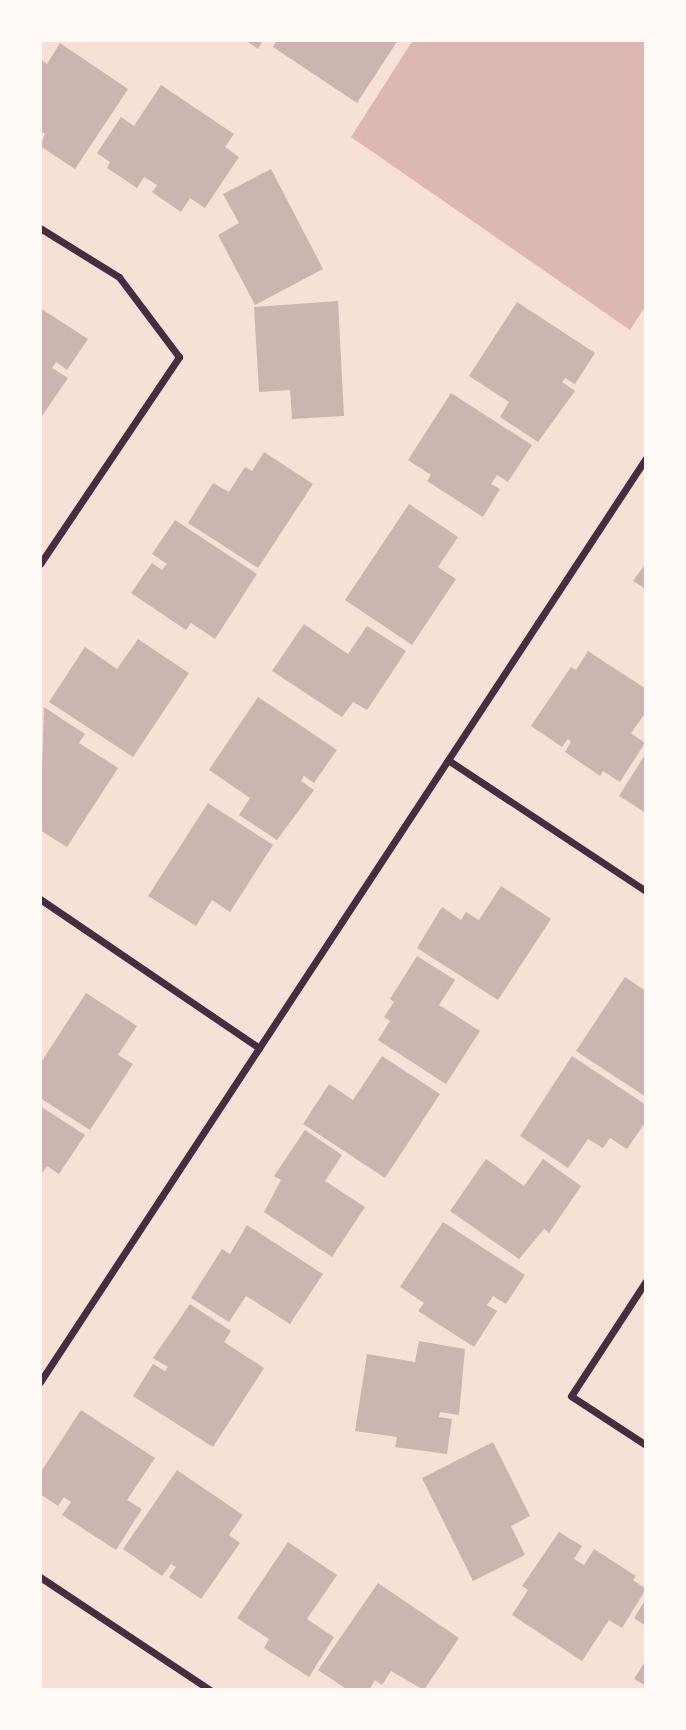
<!DOCTYPE html>
<html>
<head>
<meta charset="utf-8">
<style>
  body { margin:0 }
  #map { position:relative; width:686px; height:1730px; overflow:hidden; background:#f7e1d7; font-family:Lora,serif }
  div>[style] { position:absolute }
  [style*='--x'] { left:calc(var(--x)*1px); top:calc(var(--y)*1px); width:calc(var(--w)*1px); rotate:calc(var(--a)*1deg) }
  .water>* { inset:0; background:#dcb8b0 }
  .building>* { inset:0; background:#ccb4b1 }
  .minor>* { height:7px; margin:-3.5px; padding:0 3.5px; transform-origin:3.5px; border-radius:3.5px; background:#4a2c40 }
  span { translate:-50% -50%; white-space:nowrap; text-align:center; line-height:1.15; -webkit-text-stroke:7px #fffaf5; paint-order:stroke }
  .frame { position:absolute; inset:0; border:42px solid #fffaf5; pointer-events:none }
</style>
</head>
<body>
<div id="map">
  <div class="water">
    <div style="clip-path:polygon(413px 40px,646px 40px,646px 305px,630px 330px,351px 137px)"></div>
  </div>
  <div class="building">
    <div style="clip-path:polygon(245px 40px,263px 40px,258px 49px)"></div>
    <div style="clip-path:polygon(277px 40px,398px 40px,357px 103px,273px 47px)"></div>
    <div style="clip-path:polygon(60px 43px,128px 89px,75px 169px,40px 146px,45px 134px,40px 131px,40px 59px,47px 64px)"></div>
    <div style="clip-path:polygon(161px 85px,234px 134px,225px 147px,239px 157px,205px 208px,190px 198px,181px 212px,152px 192px,157px 185px,144px 177px,137px 188px,107px 168px,110px 162px,97px 153px,121px 117px,134px 126px)"></div>
    <div style="clip-path:polygon(271px 169px,323px 269px,255px 305px,218px 235px,239px 223px,223px 194px)"></div>
    <div style="clip-path:polygon(338px 301px,344px 416px,292px 419px,290px 390px,259px 392px,254px 307px)"></div>
    <div style="clip-path:polygon(517px 302px,595px 353px,575px 384px,565px 378px,562px 382px,575px 391px,538px 442px,500px 417px,509px 402px,469px 376px)"></div>
    <div style="clip-path:polygon(40px 308px,88px 339px,67px 370px,56px 362px,52px 368px,68px 378px,40px 419px)"></div>
    <div style="clip-path:polygon(451px 393px,532px 445px,508px 482px,497px 475px,491px 484px,500px 489px,483px 517px,427px 481px,431px 475px,408px 460px)"></div>
    <div style="clip-path:polygon(264px 452px,313px 484px,258px 568px,188px 523px,213px 483px,229px 492px,245px 467px,252px 471px)"></div>
    <div style="clip-path:polygon(409px 504px,458px 537px,438px 567px,456px 579px,412px 645px,345px 600px)"></div>
    <div style="clip-path:polygon(175px 520px,257px 574px,215px 639px,191px 623px,186px 630px,131px 593px,152px 563px,162px 570px,167px 564px,152px 554px)"></div>
    <div style="clip-path:polygon(646px 563px,646px 589px,633px 581px)"></div>
    <div style="clip-path:polygon(304px 624px,348px 654px,367px 626px,406px 651px,367px 710px,353px 702px,342px 717px,272px 671px)"></div>
    <div style="clip-path:polygon(138px 639px,189px 673px,133px 757px,49px 702px,85px 647px,117px 669px)"></div>
    <div style="clip-path:polygon(588px 651px,646px 689px,646px 712px,631px 733px,645px 743px,620px 782px,603px 771px,600px 776px,565px 752px,571px 742px,568px 739px,562px 747px,531px 726px,571px 667px,576px 670px)"></div>
    <div style="clip-path:polygon(258px 697px,337px 750px,314px 783px,304px 776px,301px 781px,314px 790px,277px 840px,239px 815px,250px 798px,209px 770px)"></div>
    <div style="clip-path:polygon(44px 707px,85px 734px,79px 743px,118px 768px,67px 847px,40px 830px)"></div>
    <div style="clip-path:polygon(646px 753px,646px 813px,619px 796px)"></div>
    <div style="clip-path:polygon(208px 803px,273px 845px,230px 912px,212px 900px,196px 926px,148px 896px)"></div>
    <div style="clip-path:polygon(501px 886px,551px 919px,498px 1000px,417px 948px,442px 907px,461px 920px,466px 912px,479px 920px)"></div>
    <div style="clip-path:polygon(417px 956px,455px 980px,439px 1005px,480px 1031px,446px 1084px,378px 1040px,390px 1021px,384px 1017px,394px 1002px,390px 999px)"></div>
    <div style="clip-path:polygon(625px 977px,646px 991px,646px 1097px,576px 1051px)"></div>
    <div style="clip-path:polygon(86px 993px,137px 1026px,118px 1055px,133px 1064px,90px 1130px,40px 1098px,40px 1064px)"></div>
    <div style="clip-path:polygon(382px 1056px,440px 1094px,385px 1178px,303px 1124px,329px 1084px,353px 1100px)"></div>
    <div style="clip-path:polygon(572px 1056px,646px 1105px,646px 1121px,627px 1149px,610px 1138px,603px 1148px,588px 1139px,568px 1168px,520px 1136px)"></div>
    <div style="clip-path:polygon(40px 1106px,85px 1135px,59px 1174px,47px 1166px,40px 1176px)"></div>
    <div style="clip-path:polygon(305px 1130px,342px 1155px,325px 1181px,365px 1207px,332px 1257px,264px 1212px,281px 1180px,274px 1176px)"></div>
    <div style="clip-path:polygon(486px 1159px,524px 1186px,543px 1159px,581px 1186px,549px 1233px,544px 1229px,519px 1259px,450px 1211px)"></div>
    <div style="clip-path:polygon(443px 1222px,525px 1275px,506px 1304px,493px 1296px,487px 1305px,497px 1311px,474px 1347px,418px 1311px,424px 1303px,400px 1287px)"></div>
    <div style="clip-path:polygon(247px 1225px,323px 1274px,290px 1324px,246px 1296px,229px 1322px,191px 1298px,222px 1249px,230px 1254px)"></div>
    <div style="clip-path:polygon(190px 1304px,231px 1331px,224px 1342px,264px 1368px,213px 1447px,133px 1396px,153px 1364px,165px 1371px,168px 1367px,153px 1358px)"></div>
    <div style="clip-path:polygon(419px 1341px,465px 1349px,459px 1415px,440px 1412px,439px 1417px,452px 1419px,447px 1454px,395px 1447px,397px 1437px,355px 1431px,367px 1354px,415px 1362px)"></div>
    <div style="clip-path:polygon(81px 1410px,155px 1458px,127px 1500px,142px 1509px,116px 1550px,62px 1515px,71px 1502px,64px 1497px,58px 1506px,40px 1494px,40px 1473px)"></div>
    <div style="clip-path:polygon(493px 1442px,530px 1516px,511px 1526px,525px 1555px,473px 1581px,422px 1478px)"></div>
    <div style="clip-path:polygon(177px 1470px,243px 1515px,229px 1535px,240px 1543px,201px 1599px,169px 1577px,176px 1567px,171px 1564px,162px 1576px,123px 1549px)"></div>
    <div style="clip-path:polygon(559px 1532px,582px 1546px,574px 1559px,584px 1565px,594px 1549px,636px 1576px,633px 1580px,646px 1589px,622px 1628px,609px 1620px,582px 1661px,512px 1615px,528px 1590px,522px 1586px)"></div>
    <div style="clip-path:polygon(288px 1542px,337px 1575px,307px 1619px,334px 1637px,309px 1677px,264px 1648px,269px 1639px,237px 1618px)"></div>
    <div style="clip-path:polygon(378px 1583px,459px 1638px,424px 1690px,391px 1671px,382px 1685px,375px 1680px,369px 1690px,348px 1690px,318px 1670px)"></div>
    <div style="clip-path:polygon(646px 1599px,646px 1626px,634px 1618px)"></div>
    <div style="clip-path:polygon(646px 1660px,646px 1686px,634px 1679px)"></div>
  </div>
  <div class="minor">
    <div style="--x:40;--y:228;--w:93;--a:31.8"></div>
    <div style="--x:119;--y:277;--w:100;--a:53.1"></div>
    <div style="--x:179;--y:357;--w:249;--a:123.9"></div>
    <div style="--x:448;--y:760;--w:237;--a:33.5"></div>
    <div style="--x:40;--y:899;--w:265;--a:34.2"></div>
    <div style="--x:646;--y:1281;--w:137;--a:123.1"></div>
    <div style="--x:571;--y:1396;--w:90;--a:33.2"></div>
    <div style="--x:40;--y:1382;--w:1105;--a:-56.74"></div>
    <div style="--x:40;--y:1577;--w:204;--a:33.6"></div>
  </div>
  <div class="frame"></div>
</div>
</body>
</html>
